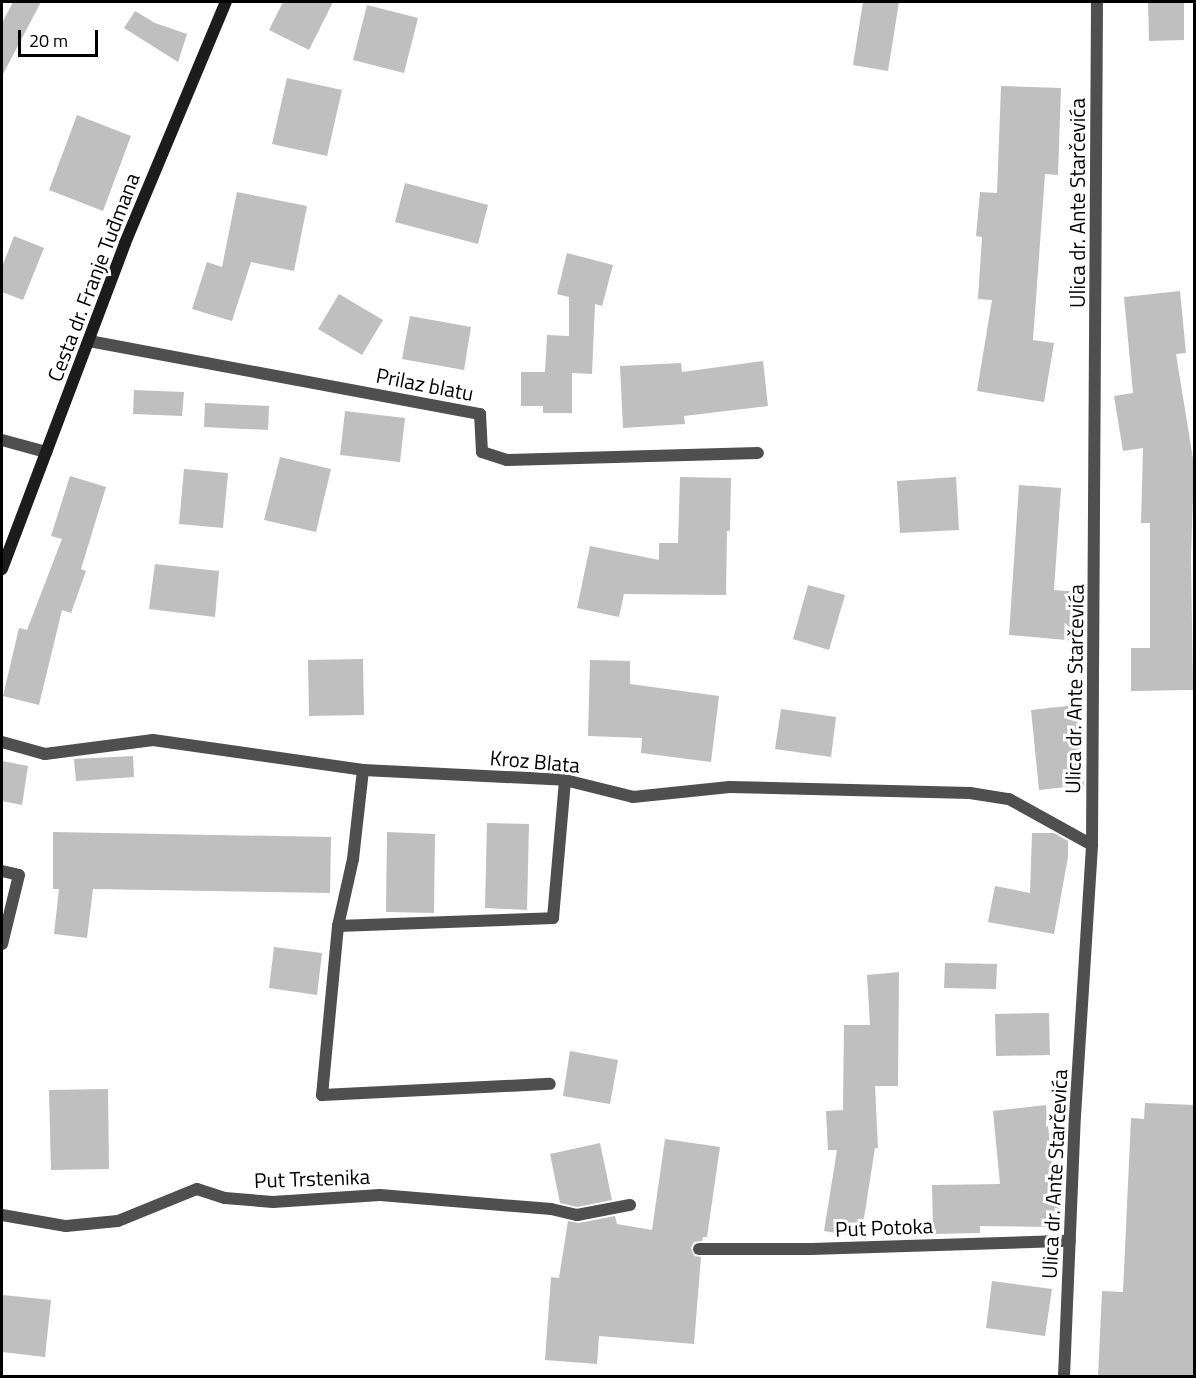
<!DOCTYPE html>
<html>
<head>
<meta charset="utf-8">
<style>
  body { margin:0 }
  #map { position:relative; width:1196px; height:1378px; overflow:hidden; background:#fff; font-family:"Titillium Web",sans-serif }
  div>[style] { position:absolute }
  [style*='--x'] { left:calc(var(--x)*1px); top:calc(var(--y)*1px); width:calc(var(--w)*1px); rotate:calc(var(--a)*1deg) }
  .building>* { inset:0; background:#bfbfbf }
  .lane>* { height:12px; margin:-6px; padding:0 6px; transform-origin:6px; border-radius:6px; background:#4f4f4f }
  .street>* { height:12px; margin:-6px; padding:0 6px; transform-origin:6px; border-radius:6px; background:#4f4f4f }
  .secondary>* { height:12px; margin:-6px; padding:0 6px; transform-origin:6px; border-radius:6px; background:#1c1c1c }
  span { translate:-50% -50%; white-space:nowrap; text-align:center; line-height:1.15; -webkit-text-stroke:6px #fff; paint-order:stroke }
  .street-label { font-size:21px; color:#000 }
  .frame { position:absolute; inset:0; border:3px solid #000; pointer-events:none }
  .scale { position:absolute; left:18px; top:30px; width:80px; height:27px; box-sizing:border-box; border:3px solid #000; border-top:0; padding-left:8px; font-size:18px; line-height:21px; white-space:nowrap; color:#000; -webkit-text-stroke:4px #fff; paint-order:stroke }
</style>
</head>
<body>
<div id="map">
  <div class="building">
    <div style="clip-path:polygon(13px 2px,41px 2px,2px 76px,2px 23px)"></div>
    <div style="clip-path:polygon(283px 2px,333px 2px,309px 50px,269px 30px)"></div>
    <div style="clip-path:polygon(863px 2px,899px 2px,888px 71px,853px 65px)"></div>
    <div style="clip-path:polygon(1148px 2px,1184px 2px,1184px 40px,1149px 41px)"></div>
    <div style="clip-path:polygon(367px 5px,418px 18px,404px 73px,353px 60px)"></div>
    <div style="clip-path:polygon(135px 11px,155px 23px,187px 34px,178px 62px,124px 28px)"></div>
    <div style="clip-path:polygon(287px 78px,342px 90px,327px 156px,272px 144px)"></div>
    <div style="clip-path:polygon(1001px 86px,1061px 88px,1058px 175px,1045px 174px,1033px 340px,1054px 343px,1044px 402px,977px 391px,992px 300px,978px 299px,982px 237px,976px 236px,980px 192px,997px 193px)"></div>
    <div style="clip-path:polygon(77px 115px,131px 136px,103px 211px,49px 190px)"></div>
    <div style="clip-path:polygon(405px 183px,488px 205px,478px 244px,395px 222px)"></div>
    <div style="clip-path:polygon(237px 192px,307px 206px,294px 271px,251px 262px,232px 321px,192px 309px,207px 262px,222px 267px)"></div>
    <div style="clip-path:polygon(14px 236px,44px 248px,23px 300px,2px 292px,2px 267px)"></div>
    <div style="clip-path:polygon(567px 253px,613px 265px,602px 306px,595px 304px,592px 374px,572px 373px,572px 413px,543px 413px,543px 406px,521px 406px,521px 372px,545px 372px,547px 335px,569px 336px,569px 297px,557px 294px)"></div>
    <div style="clip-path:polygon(1180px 291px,1186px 353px,1176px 354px,1194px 465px,1191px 558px,1193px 690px,1131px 691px,1131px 648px,1150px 648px,1150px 523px,1141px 523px,1143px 448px,1123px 451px,1114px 396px,1133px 393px,1124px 297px)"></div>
    <div style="clip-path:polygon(339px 294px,383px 320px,362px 355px,318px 329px)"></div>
    <div style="clip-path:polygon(410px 316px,471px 327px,464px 370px,402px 359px)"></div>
    <div style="clip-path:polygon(763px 361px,768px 406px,684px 416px,685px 424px,623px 428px,620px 366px,681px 363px,682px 372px)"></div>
    <div style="clip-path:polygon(134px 390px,184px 392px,182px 416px,133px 414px)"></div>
    <div style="clip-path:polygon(205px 403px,269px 406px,268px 430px,204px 427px)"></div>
    <div style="clip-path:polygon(345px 411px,405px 418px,400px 462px,340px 455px)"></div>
    <div style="clip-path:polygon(280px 457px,331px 469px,316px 532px,264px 520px)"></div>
    <div style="clip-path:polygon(184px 469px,228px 473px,223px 528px,179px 524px)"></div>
    <div style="clip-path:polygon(70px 476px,106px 487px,81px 569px,86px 571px,71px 613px,62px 610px,39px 705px,3px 696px,19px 628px,27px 630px,62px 539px,51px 536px)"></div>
    <div style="clip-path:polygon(680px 477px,731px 478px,730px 531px,727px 531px,726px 595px,624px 594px,619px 617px,577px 608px,590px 546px,659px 560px,659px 543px,678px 543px)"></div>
    <div style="clip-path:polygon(956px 477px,959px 530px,900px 533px,897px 481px)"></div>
    <div style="clip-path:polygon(1019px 485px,1061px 488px,1054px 590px,1081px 592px,1077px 641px,1009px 635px)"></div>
    <div style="clip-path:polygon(155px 564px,219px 571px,215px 617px,149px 609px)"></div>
    <div style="clip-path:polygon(808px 585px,845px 595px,829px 650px,793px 639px)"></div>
    <div style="clip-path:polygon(363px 659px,364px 715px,309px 716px,308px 660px)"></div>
    <div style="clip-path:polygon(590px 660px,630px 661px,630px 684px,719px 696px,711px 762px,641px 753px,642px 738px,588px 736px)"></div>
    <div style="clip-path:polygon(1076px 705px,1084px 785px,1039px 790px,1031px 710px)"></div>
    <div style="clip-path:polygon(781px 709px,836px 717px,831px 757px,775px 749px)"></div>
    <div style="clip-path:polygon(133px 756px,134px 777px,76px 781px,74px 759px)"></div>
    <div style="clip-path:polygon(2px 761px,28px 766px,22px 805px,2px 801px)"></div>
    <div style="clip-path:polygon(487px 823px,529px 824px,527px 910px,485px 908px)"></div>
    <div style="clip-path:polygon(53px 832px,331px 837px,330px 893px,93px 889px,87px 938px,54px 934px,59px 889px,53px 889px)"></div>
    <div style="clip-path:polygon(387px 832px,435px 834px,434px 913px,386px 912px)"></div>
    <div style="clip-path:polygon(1032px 833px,1054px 833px,1068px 841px,1068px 857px,1054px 934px,988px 922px,995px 886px,1030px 893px)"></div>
    <div style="clip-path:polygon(274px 947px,322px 953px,317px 995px,269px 988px)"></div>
    <div style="clip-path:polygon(945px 963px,997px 964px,996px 989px,944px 988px)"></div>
    <div style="clip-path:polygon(899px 972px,898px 1086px,875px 1086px,878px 1148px,875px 1148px,861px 1237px,824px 1231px,837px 1150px,828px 1150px,826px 1111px,843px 1110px,844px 1025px,870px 1025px,867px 975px)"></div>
    <div style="clip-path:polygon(1049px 1013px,1050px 1055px,996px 1056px,995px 1014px)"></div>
    <div style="clip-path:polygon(570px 1051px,618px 1060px,610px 1104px,563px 1096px)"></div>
    <div style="clip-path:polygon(108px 1089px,109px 1169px,51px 1170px,49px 1090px)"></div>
    <div style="clip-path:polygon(1145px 1103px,1194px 1105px,1194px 1377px,1098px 1377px,1102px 1291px,1123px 1292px,1131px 1118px,1144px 1119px)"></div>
    <div style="clip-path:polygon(1046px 1105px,1055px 1196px,1061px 1196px,1060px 1227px,980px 1226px,980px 1233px,933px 1234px,932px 1185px,1000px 1184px,993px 1111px)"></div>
    <div style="clip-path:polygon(665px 1139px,720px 1147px,707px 1237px,703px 1237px,702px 1241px,694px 1242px,691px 1248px,694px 1256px,701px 1257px,694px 1344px,599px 1336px,597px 1364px,545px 1360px,551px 1277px,559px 1278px,568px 1221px,579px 1223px,615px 1216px,617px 1224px,652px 1230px)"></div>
    <div style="clip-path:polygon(600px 1143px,612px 1200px,577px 1207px,560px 1203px,550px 1154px)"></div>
    <div style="clip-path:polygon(992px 1281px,1052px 1289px,1045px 1336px,986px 1328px)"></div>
    <div style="clip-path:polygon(3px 1295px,51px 1300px,45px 1357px,2px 1352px)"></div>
  </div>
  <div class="lane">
    <div style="--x:699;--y:1249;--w:112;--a:0"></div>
    <div style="--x:811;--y:1249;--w:259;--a:-1.8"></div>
  </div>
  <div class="street">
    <div style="--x:89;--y:341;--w:398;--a:10.6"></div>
    <div style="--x:480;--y:414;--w:38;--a:87"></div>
    <div style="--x:482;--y:452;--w:26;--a:18"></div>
    <div style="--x:507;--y:460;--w:251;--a:-1.6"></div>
    <div style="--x:2;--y:440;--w:46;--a:15.3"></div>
    <div style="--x:2;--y:742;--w:45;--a:15.6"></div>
    <div style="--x:45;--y:754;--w:109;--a:-7.4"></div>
    <div style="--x:153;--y:740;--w:212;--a:8.1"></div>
    <div style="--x:363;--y:770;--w:202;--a:2.8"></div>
    <div style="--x:565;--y:780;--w:70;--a:14"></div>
    <div style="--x:633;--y:797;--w:97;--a:-5.9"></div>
    <div style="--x:729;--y:787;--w:241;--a:1.4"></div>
    <div style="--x:970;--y:793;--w:39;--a:9"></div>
    <div style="--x:1009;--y:799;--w:95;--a:29"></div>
    <div style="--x:363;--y:770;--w:90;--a:96.4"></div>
    <div style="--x:353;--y:859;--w:69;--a:102.6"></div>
    <div style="--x:338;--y:926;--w:215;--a:-2.1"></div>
    <div style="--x:553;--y:918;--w:139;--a:-85"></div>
    <div style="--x:2;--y:871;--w:17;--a:13"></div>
    <div style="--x:19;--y:875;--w:71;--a:103.8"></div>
    <div style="--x:338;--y:926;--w:170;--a:95.4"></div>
    <div style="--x:322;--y:1095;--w:228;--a:-2.8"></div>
    <div style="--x:2;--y:1215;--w:65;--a:9.8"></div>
    <div style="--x:66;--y:1226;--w:52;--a:-5.5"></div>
    <div style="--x:118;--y:1221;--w:85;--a:-22.1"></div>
    <div style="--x:197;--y:1189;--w:29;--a:18"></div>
    <div style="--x:225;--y:1198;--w:48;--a:4.8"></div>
    <div style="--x:273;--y:1202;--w:107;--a:-3.7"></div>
    <div style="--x:380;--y:1195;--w:172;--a:4.7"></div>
    <div style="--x:551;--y:1209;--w:27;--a:13"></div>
    <div style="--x:577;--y:1215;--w:54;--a:-10.7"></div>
    <div style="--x:1064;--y:1376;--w:260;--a:-87.6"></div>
    <div style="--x:1075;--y:1116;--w:272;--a:-86.4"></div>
    <div style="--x:1092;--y:845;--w:843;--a:-89.66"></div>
  </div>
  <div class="secondary">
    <div style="--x:2;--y:569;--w:348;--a:-69.3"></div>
    <div style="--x:125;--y:243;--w:261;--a:-67.3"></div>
  </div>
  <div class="street-label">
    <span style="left:1077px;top:203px;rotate:-90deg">Ulica dr. Ante Starčevića</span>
    <span style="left:93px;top:277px;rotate:-69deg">Cesta dr. Franje Tuđmana</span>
    <span style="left:425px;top:384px;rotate:11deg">Prilaz blatu</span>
    <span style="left:1074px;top:689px;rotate:-89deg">Ulica dr. Ante Starčevića</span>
    <span style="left:535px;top:761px;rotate:5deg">Kroz Blata</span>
    <span style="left:1054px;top:1174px;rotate:-87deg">Ulica dr. Ante Starčevića</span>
    <span style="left:312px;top:1178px;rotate:-2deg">Put Trstenika</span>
    <span style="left:884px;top:1227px;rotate:-2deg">Put Potoka</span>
  </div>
  <div class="frame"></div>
  <div class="scale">20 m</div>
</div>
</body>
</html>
